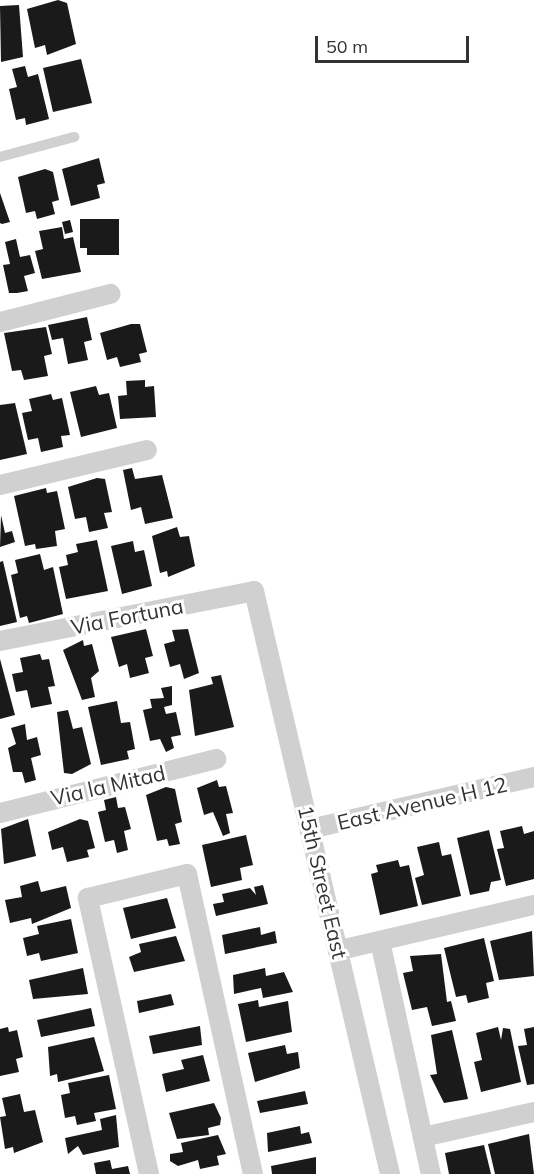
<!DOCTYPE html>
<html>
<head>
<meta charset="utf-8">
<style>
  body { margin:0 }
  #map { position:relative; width:534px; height:1174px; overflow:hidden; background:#fff; font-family:Mulish,sans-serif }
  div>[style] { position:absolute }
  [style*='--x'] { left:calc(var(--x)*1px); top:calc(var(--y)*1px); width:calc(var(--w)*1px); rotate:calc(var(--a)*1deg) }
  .building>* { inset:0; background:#1a1a1a }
  .service>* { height:10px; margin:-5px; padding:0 5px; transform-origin:5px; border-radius:5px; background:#d0d0d0 }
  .minor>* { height:20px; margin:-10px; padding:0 10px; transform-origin:10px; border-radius:10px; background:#d0d0d0 }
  span { translate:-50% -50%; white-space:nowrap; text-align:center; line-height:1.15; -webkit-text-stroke:6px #fff; paint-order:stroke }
  .street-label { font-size:21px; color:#333 }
  .scale { position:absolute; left:315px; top:36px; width:154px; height:27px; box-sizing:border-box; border:3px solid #333; border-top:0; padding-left:8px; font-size:18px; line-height:21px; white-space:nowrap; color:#333; -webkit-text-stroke:4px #fff; paint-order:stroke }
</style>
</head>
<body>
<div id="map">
  <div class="building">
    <div style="clip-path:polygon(58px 0,67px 3px,76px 44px,47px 55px,45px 45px,35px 48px,27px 9px)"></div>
    <div style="clip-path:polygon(19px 5px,23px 57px,1px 62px,0 6px)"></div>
    <div style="clip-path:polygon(81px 59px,92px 103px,53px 112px,43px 68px)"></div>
    <div style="clip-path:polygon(25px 66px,28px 77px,38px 74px,49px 119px,26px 125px,25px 118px,16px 120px,9px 89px,17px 87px,12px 69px)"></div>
    <div style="clip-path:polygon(99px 158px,105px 183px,97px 185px,100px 198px,71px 206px,62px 169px)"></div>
    <div style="clip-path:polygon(45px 169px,53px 172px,59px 200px,52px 202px,55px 214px,37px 219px,35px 211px,26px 213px,18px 177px)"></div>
    <div style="clip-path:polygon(0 193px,10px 222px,2px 224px,0 223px)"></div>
    <div style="clip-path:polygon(80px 219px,119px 219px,119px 255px,87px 255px,87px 248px,80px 248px)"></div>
    <div style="clip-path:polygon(70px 220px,73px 232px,65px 234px,62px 222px)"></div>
    <div style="clip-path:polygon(62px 227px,64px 239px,73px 237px,81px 272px,42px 279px,35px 251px,43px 249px,39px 231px)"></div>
    <div style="clip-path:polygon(16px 239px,20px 257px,30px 255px,35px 273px,24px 276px,28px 291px,17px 293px,9px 293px,3px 265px,10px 264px,5px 242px)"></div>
    <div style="clip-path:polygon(87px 317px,92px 340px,84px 342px,88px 360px,68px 364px,63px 338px,52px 340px,48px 325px)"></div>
    <div style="clip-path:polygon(131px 324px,140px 324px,147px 352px,139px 354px,141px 362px,120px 367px,117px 357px,107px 360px,100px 333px)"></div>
    <div style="clip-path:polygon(46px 327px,52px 354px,44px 356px,48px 376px,24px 380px,21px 370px,12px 371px,4px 333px)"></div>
    <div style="clip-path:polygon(145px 380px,145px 387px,154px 386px,156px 417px,120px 419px,118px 396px,127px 395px,126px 381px)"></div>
    <div style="clip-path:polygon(96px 386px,99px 395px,109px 393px,117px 428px,81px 437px,70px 392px)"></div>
    <div style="clip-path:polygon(51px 394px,53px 400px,62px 398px,70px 435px,61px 436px,63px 447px,41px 452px,38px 438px,28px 440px,22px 413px,32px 411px,29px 399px)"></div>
    <div style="clip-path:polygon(15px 403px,27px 454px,0 460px,0 405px)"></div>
    <div style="clip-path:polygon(132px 468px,135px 479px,162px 475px,173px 518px,145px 524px,141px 507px,131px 510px,123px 470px)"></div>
    <div style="clip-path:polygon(97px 478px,105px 479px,112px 512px,104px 513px,108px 528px,89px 532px,86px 517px,75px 519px,68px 487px)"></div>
    <div style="clip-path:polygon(46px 488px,47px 493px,57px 491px,65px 529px,55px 531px,57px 546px,36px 549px,35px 544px,25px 546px,14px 496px)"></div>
    <div style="clip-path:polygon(1px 515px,5px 533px,12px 531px,15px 542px,0 547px)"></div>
    <div style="clip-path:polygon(177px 527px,180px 537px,189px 536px,195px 566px,168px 577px,167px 571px,160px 573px,152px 536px)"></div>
    <div style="clip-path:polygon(97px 540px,108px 591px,66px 599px,59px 567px,68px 565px,66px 555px,78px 552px,76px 544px)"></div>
    <div style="clip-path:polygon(133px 541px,135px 552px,144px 550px,152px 586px,122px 594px,111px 546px)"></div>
    <div style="clip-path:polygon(40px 554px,44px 570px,53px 567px,63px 614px,29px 623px,27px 616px,20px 618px,11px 575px,18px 573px,15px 560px)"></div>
    <div style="clip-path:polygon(3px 561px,17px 622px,0 626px,0 562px)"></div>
    <div style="clip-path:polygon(146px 629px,153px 656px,145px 658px,149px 673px,130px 678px,127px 664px,119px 667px,111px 637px)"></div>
    <div style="clip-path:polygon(188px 629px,199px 673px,184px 679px,180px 664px,170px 667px,164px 644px,175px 641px,172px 630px)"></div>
    <div style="clip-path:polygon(83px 640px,84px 646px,92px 644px,99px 671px,91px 678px,95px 697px,82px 700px,63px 650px)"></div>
    <div style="clip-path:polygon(40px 654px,42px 660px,49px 659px,55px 686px,48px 687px,52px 704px,31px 708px,27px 690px,16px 692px,12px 674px,23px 672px,20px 658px)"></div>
    <div style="clip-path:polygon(0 659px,15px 715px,0 719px)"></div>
    <div style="clip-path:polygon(221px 675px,234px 727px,195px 736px,189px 690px,213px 684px,211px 677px)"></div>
    <div style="clip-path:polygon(172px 686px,172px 705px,164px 707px,166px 714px,176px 712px,181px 735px,171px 737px,174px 748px,166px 752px,160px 739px,150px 741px,143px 710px,152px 708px,150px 699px,164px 698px,161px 688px)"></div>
    <div style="clip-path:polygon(117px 701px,121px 723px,130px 722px,135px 749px,127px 751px,129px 759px,101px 765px,88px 707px)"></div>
    <div style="clip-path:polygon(68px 710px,73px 729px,82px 727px,91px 764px,72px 774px,64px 773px,57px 712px)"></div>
    <div style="clip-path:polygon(25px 724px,27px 740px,37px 737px,41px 755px,31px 758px,36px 780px,25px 783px,22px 772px,13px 772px,8px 748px,16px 744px,11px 728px)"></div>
    <div style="clip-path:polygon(217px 780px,219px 787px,226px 786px,233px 813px,226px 814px,230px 833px,223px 836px,213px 812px,204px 815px,197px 788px)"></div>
    <div style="clip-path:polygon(166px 787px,175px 789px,182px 822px,175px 824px,180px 844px,169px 846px,167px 839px,157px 841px,146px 795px)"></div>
    <div style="clip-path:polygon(116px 797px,118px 808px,125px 807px,131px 829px,124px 831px,128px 850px,117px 853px,114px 840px,105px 842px,98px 812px,106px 810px,104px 800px)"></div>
    <div style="clip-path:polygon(28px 819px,36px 856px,4px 864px,1px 829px)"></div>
    <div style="clip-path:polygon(80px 819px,88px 821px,95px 848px,87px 850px,89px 857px,67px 862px,63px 847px,52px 850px,48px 832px)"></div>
    <div style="clip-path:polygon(522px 826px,524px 834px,534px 831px,534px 879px,506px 886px,497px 849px,504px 848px,500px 831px)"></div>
    <div style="clip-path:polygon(489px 830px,501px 880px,491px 882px,489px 891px,470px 895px,457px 838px)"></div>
    <div style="clip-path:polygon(246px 835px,253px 865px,240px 868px,242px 880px,211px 887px,202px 845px)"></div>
    <div style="clip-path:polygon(439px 842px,442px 856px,451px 854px,461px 896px,422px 905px,415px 878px,424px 875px,417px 847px)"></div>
    <div style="clip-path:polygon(398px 860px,400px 867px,409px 865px,418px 906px,380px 915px,371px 874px,378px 872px,376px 865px)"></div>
    <div style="clip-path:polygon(38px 881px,41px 892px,66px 886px,71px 908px,32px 924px,31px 918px,10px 923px,5px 900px,22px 897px,20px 886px)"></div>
    <div style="clip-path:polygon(263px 885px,268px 904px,216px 916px,213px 904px,224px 902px,222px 894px,250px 888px,256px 895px,254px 887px)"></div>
    <div style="clip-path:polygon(167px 898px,176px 928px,131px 939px,123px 908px)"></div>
    <div style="clip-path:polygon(71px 919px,78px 953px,41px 961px,39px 953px,27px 956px,23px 938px,39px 934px,37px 926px)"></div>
    <div style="clip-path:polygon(260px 927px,261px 935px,275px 931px,277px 943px,225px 954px,222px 935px)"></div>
    <div style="clip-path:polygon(532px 931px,534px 976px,499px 980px,490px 941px)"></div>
    <div style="clip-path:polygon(176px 936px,185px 961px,134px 972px,129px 957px,141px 952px,139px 944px)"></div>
    <div style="clip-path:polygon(484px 938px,494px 981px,486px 983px,489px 998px,468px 1003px,466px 995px,456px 997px,444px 948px)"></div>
    <div style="clip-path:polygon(441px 954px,447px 1002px,451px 1001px,456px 1021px,432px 1026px,427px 1007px,412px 1010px,403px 973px,413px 971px,410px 956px)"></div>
    <div style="clip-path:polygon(83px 968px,88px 994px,33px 999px,29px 980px)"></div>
    <div style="clip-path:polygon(265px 968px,266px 976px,284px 972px,293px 992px,263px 998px,261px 988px,234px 994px,233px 975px)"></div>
    <div style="clip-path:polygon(171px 994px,174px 1005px,139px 1013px,137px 1001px)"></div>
    <div style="clip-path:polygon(258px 1000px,259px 1007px,288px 1001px,292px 1032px,246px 1042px,238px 1004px)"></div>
    <div style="clip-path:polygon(91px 1008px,95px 1026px,41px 1037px,37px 1020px)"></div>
    <div style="clip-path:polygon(200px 1026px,202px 1045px,153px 1054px,149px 1036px)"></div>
    <div style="clip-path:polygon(8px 1027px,9px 1032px,17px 1030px,23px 1057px,16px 1059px,19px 1072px,0 1076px,0 1029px)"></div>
    <div style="clip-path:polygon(498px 1027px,501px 1040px,503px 1028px,510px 1029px,521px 1082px,481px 1092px,474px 1062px,482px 1060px,476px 1033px)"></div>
    <div style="clip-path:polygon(534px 1027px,534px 1084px,527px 1085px,518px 1046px,527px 1045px,524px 1029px)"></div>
    <div style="clip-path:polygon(452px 1030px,468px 1099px,444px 1103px,430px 1075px,437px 1074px,431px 1035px)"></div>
    <div style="clip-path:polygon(94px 1037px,104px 1071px,58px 1082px,57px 1074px,50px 1076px,48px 1047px)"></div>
    <div style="clip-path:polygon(285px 1045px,287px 1054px,298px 1052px,300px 1068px,255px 1082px,248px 1053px)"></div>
    <div style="clip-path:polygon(203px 1055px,210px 1081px,166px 1092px,162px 1074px,184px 1069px,181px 1060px)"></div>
    <div style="clip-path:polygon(109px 1075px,116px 1109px,94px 1113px,96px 1121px,77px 1125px,75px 1116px,65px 1118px,61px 1095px,70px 1093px,68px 1083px)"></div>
    <div style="clip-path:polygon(305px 1091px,308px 1104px,260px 1113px,257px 1101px)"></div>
    <div style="clip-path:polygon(20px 1094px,24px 1112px,35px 1110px,43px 1142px,14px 1153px,13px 1147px,5px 1149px,0 1117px,6px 1116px,2px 1098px)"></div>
    <div style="clip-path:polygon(214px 1103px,221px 1118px,220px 1125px,208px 1128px,209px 1135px,177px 1139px,169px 1113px)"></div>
    <div style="clip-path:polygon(116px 1115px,119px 1147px,83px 1155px,78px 1146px,68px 1154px,65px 1138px,102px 1130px,100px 1119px)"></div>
    <div style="clip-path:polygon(300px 1126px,301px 1134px,309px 1132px,312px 1143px,268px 1152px,267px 1133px)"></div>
    <div style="clip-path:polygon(529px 1134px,534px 1174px,495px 1174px,488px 1144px)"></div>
    <div style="clip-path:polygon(218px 1135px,226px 1154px,217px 1156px,219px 1165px,200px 1169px,198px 1160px,178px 1166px,170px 1161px,170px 1154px,183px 1152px,181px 1143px)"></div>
    <div style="clip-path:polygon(484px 1145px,491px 1174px,449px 1174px,445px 1153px)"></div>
    <div style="clip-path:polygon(316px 1157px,316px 1174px,272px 1174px,271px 1166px)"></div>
    <div style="clip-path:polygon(110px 1160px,112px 1169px,128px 1166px,130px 1174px,96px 1174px,94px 1163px)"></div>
  </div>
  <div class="service">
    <div style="--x:0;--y:157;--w:77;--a:-15.1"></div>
  </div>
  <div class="minor">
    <div style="--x:0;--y:322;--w:114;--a:-14.3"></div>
    <div style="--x:0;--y:485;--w:151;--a:-13.4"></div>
    <div style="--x:0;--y:641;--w:259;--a:-11.1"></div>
    <div style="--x:254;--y:591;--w:599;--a:76.87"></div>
    <div style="--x:0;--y:813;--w:223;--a:-14"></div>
    <div style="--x:310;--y:829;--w:230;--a:-13.1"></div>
    <div style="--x:380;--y:941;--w:239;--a:77.7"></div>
    <div style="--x:340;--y:950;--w:199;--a:-13.1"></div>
    <div style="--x:423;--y:1137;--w:114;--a:-12.7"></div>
    <div style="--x:149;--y:1174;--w:283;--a:-102.5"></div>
    <div style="--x:88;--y:898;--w:102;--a:-13.6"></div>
    <div style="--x:187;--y:874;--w:307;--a:77.6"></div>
  </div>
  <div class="street-label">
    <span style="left:127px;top:616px;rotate:-11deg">Via Fortuna</span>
    <span style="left:108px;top:785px;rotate:-13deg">Via la Mitad</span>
    <span style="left:422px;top:803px;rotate:-13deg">East Avenue H 12</span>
    <span style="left:323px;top:882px;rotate:77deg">15th Street East</span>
  </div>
  <div class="scale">50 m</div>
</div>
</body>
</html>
